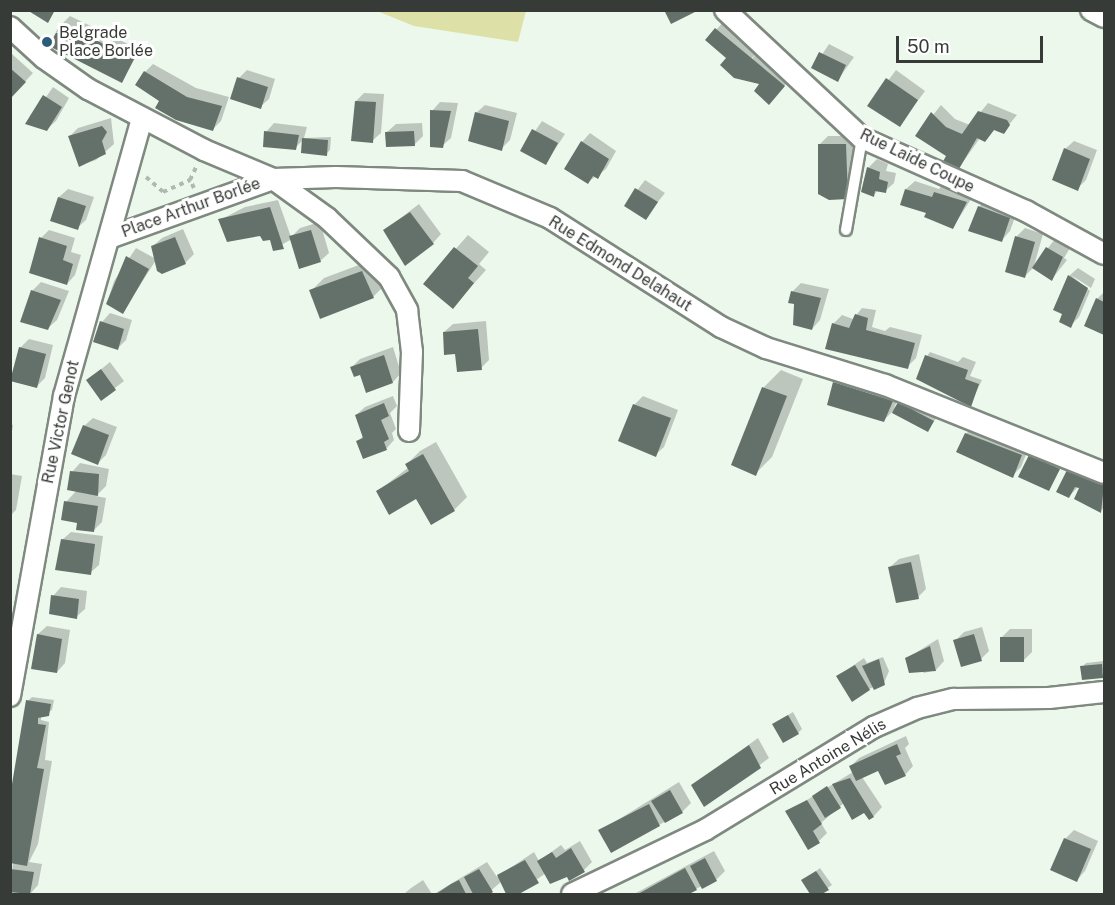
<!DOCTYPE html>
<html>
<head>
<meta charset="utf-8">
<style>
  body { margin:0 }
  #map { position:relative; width:1115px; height:905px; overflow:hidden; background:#edf8ed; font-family:"Public Sans",sans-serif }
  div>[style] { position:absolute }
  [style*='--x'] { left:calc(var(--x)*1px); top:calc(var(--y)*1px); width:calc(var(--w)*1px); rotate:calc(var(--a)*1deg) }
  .green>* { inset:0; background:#dee1a7 }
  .shadow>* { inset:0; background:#0003 }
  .building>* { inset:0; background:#64716a }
  .path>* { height:4px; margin-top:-2px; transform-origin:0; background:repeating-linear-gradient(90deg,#b0b9b0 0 4.5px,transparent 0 9px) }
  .roads { filter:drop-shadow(2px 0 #7f8980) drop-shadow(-2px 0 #7f8980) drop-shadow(0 2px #7f8980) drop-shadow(0 -2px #7f8980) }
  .service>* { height:10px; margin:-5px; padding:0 5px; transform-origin:5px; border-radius:5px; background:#fff }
  .minor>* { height:20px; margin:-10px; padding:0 10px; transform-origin:10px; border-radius:10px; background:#fff }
  .dots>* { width:16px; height:16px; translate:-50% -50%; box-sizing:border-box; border:3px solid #fff; border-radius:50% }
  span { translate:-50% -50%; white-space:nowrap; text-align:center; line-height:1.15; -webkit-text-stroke:6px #fff; paint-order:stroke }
  .poi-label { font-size:16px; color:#373b37 }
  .left { translate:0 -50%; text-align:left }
  .street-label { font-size:16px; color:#373b37 }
  .frame { position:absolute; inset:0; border:12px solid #373b37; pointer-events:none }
  .scale { position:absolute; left:896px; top:36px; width:147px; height:27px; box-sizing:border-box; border:3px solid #373b37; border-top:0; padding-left:8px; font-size:18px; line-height:21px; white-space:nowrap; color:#373b37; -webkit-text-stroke:4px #fff; paint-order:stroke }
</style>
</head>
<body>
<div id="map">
  <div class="green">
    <div style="clip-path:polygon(377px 11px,526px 11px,518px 42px,414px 26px)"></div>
  </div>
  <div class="shadow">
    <div style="clip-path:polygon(70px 16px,130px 45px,127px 50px,137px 55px,122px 81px,62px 24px)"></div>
    <div style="clip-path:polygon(725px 20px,761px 50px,756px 54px,775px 70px,779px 65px,792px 77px,777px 94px,767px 78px,740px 75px,756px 54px,734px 76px,728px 58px,707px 40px)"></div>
    <div style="clip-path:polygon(829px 44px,854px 57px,838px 80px,813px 68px)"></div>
    <div style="clip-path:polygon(12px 54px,33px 73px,11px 97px,10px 56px)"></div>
    <div style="clip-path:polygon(153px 64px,196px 88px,229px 97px,221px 121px,213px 129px,161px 100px,145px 72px)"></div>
    <div style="clip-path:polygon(247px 70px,275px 79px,269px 99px,260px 107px,239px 78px)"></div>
    <div style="clip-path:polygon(896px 70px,925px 91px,900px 125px,869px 106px)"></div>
    <div style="clip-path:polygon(53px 87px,69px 98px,56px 121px,47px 129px,28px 123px)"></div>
    <div style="clip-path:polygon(364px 93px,384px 94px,381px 133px,372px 141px,356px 101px)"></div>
    <div style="clip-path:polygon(440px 102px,458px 103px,451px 138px,442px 146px,432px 111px)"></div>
    <div style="clip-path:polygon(988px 103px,1017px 115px,1003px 132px,995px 129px,984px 140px,980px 138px,956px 172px,949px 155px,917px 135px,941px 105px,955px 119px,970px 125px)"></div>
    <div style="clip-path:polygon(485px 105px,517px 113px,510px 140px,501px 149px,476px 113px)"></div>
    <div style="clip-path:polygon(111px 118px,114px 144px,96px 160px,80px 165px,70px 136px,78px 128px)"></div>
    <div style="clip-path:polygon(542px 121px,565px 134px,546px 163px,522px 150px)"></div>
    <div style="clip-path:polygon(274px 123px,307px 127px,304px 138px,331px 137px,330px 150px,326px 154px,303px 140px,295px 148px,266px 132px)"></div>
    <div style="clip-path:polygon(422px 123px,423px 136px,414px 145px,387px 132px,396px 124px)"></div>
    <div style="clip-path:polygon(590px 133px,616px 151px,606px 169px,588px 182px,582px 142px)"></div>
    <div style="clip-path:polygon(828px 136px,854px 136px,856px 189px,848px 198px,820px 144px)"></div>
    <div style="clip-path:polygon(1074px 141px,1097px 150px,1086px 180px,1077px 189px,1065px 149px)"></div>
    <div style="clip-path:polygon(877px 159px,888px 164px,886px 171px,896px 173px,894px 183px,885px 191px,878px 190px,874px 195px,868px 168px)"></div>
    <div style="clip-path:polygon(645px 180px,665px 193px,645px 218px,626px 205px)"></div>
    <div style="clip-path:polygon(915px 181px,939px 189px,943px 184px,975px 193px,953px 227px,928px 212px,906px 189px)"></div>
    <div style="clip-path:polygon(68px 189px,94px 197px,86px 220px,77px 228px,52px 220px,59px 197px)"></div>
    <div style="clip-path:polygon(987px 198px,1018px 209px,1010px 231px,1002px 240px,979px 207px)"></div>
    <div style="clip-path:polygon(278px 200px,291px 237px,300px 228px,320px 222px,329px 253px,320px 261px,292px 239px,274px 249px,271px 238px,220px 220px,245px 207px)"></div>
    <div style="clip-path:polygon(419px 204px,441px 234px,433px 243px,385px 230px)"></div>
    <div style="clip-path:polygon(1025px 228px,1043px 234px,1034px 266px,1055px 239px,1070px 248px,1064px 258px,1067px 260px,1052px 279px,1033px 268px,1025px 276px,1016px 237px)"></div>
    <div style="clip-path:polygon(183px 229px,194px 254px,185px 263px,156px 260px,123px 312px,107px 303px,114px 281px,136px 248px,156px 259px,153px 246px,162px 238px)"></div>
    <div style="clip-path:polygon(49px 230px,75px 238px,71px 252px,81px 255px,75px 275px,67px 284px,41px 238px)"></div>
    <div style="clip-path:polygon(468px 235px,489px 252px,479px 264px,486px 270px,453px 307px,425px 284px)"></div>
    <div style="clip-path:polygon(375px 259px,386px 284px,373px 297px,311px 291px,324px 278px)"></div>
    <div style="clip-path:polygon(1078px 268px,1095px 279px,1091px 288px,1071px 275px,1090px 291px,1079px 317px,1070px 326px,1069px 276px)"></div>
    <div style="clip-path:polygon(41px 282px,69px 291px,57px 320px,48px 328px,32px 291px)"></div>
    <div style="clip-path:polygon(801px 283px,829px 289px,820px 320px,812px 329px,792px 292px)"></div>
    <div style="clip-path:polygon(1104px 292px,1104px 332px,1086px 325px,1097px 299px)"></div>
    <div style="clip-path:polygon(862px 308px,876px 310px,872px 327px,885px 331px,890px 327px,922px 335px,916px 358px,907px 367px,833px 324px,842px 315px,853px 319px)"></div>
    <div style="clip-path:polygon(110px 313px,132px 320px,126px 340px,118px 348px,95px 341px,102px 322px)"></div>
    <div style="clip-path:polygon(486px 321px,489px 360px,481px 368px,457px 353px,444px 332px,453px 324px)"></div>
    <div style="clip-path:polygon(29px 339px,53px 345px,45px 378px,37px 386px,20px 348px)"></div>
    <div style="clip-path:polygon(393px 347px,401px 373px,393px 382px,367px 391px,361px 373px,352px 367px,360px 359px)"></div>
    <div style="clip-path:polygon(930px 352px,958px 362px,963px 357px,976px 362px,970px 376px,982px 380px,970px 405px,957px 400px,958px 396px,927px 356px)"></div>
    <div style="clip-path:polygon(110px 362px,124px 381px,101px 399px,88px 380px)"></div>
    <div style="clip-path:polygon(781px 370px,803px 379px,772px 457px,755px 474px,733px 465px,764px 387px)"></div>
    <div style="clip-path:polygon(838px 379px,901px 392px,894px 408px,903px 399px,937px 417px,928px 430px,892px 412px,884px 420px,835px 383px)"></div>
    <div style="clip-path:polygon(393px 396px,397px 406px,390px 413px,396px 429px,392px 433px,394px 440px,386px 449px,358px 441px,363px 436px,356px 415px,365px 407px)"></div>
    <div style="clip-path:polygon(643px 396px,678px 410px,664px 447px,655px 455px,634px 405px)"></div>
    <div style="clip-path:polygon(93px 418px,117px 427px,106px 455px,98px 463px,84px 426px)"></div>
    <div style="clip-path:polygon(10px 424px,13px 425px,10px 443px)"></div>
    <div style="clip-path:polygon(974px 425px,1029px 447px,1021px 467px,1012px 476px,966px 434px)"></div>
    <div style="clip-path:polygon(436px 442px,467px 497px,454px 510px,417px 497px,378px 491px,409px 467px,407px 464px,420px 451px)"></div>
    <div style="clip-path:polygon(1034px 452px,1062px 465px,1049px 489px,1030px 456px)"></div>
    <div style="clip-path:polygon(80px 463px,109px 469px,106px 486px,96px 496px,106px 498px,102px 522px,94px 530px,78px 522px,66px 502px,77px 490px,72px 472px)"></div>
    <div style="clip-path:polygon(1069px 469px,1104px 472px,1104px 507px,1101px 511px,1083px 482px,1069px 496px)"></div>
    <div style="clip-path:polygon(10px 474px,22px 476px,16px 510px,10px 516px)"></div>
    <div style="clip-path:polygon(71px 532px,103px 536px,99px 565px,90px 573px,62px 540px)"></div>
    <div style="clip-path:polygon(919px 554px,926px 589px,918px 597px,890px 567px,899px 559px)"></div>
    <div style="clip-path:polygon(61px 587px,87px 591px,85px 609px,76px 617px,53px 596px)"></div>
    <div style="clip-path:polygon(47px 626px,70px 630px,65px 663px,57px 672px,38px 634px)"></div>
    <div style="clip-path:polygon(982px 627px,989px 651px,981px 659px,955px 641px,964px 632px)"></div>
    <div style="clip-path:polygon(1010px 629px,1032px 629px,1032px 652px,1023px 661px,1001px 638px)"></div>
    <div style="clip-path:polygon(938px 639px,944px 661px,936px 670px,924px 673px,907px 658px)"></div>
    <div style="clip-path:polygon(883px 657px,889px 671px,884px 683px,869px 689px,838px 676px,864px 658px,867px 663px)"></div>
    <div style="clip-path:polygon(1104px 661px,1102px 676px,1082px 667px,1086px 663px)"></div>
    <div style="clip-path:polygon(32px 697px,54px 700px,52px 710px,41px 716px,41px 720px,49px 722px,45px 760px,52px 761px,38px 844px,29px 862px,42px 864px,38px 885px,30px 894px,10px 894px,28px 701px)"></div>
    <div style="clip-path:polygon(793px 712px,802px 729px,798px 733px,778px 721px)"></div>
    <div style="clip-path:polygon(906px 736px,909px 744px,905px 748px,913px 766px,905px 775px,879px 769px,862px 777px,882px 807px,874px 816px,870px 818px,865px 811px,844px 803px,821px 823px,827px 833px,819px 841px,787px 812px,853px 772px,851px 766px,859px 758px)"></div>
    <div style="clip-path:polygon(758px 738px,769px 758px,717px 797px,710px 773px)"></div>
    <div style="clip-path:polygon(679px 782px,691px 803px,682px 812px,659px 825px,600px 831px)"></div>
    <div style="clip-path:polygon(1074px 830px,1098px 841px,1085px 871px,1077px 880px,1065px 839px)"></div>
    <div style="clip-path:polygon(580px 841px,592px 862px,584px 870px,567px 875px,546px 873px,516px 894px,508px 894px,502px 881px,487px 894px,434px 894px,487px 862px,497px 877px,534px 852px,539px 861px,561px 845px,565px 850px)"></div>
    <div style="clip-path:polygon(714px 851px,725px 871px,717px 879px,685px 894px,634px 894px)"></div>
    <div style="clip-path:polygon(820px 868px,832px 885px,819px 894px,812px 894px,803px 881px)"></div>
    <div style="clip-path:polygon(423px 880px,432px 894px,404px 894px,411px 888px)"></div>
  </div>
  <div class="building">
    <div style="clip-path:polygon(27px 10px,55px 10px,48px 23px)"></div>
    <div style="clip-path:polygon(664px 10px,695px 10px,695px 12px,671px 24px)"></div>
    <div style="clip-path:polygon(61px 23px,134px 59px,122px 83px,49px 46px)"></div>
    <div style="clip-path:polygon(715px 28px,785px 86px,769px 105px,754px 91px,759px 84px,734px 78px,720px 65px,726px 58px,705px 40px)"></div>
    <div style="clip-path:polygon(819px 52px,846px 65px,838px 82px,811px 68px)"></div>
    <div style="clip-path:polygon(10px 68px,26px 82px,10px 99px)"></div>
    <div style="clip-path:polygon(144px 71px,187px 97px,222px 106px,213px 131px,176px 120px,155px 108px,159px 101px,135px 85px)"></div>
    <div style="clip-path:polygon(237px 77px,268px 87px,261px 109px,230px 99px)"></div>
    <div style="clip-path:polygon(886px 78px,918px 100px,900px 127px,867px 106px)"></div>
    <div style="clip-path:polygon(43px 95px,62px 107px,47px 131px,25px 124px)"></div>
    <div style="clip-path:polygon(355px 101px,376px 102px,373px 143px,351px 141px)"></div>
    <div style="clip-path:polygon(430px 110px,451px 111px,443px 148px,430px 147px)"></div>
    <div style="clip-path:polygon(978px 111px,1007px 120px,1010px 125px,1004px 134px,994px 130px,985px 142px,977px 138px,956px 174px,940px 167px,946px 156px,915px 136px,931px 112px,946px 127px,962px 134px)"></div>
    <div style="clip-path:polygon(475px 112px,509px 121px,502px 151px,468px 141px)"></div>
    <div style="clip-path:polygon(102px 126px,107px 132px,102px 141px,106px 154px,79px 167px,68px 136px)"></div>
    <div style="clip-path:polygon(532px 129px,558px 143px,546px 165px,520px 151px)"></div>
    <div style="clip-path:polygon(264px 131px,299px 135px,296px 150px,263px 147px)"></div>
    <div style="clip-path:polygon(414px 131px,415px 146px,386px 147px,385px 132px)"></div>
    <div style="clip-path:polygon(302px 138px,328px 140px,327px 156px,301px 153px)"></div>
    <div style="clip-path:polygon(581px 141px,609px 159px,598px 179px,593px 176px,588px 184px,564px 169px)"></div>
    <div style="clip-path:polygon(818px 144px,846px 144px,848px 199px,829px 200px,818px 194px)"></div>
    <div style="clip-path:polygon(1064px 148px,1090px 159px,1078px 191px,1052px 180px)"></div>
    <div style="clip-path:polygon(867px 167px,880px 172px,879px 179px,888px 182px,886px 193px,875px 191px,874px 197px,861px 192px)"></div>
    <div style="clip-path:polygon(635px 188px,658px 202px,646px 220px,624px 206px)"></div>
    <div style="clip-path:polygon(905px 189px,932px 197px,934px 192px,967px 202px,953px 229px,924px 217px,926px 213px,900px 205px)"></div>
    <div style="clip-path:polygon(58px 197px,86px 206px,78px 230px,50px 221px)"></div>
    <div style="clip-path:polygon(978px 206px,1010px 218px,1002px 242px,968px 231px)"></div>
    <div style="clip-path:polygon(270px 207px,284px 249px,273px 251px,270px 240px,263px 241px,260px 236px,227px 242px,218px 219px)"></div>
    <div style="clip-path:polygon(410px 212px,434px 244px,405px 266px,383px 230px)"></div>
    <div style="clip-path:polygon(311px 230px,321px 262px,299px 269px,289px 236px)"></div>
    <div style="clip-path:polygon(1015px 236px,1035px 242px,1025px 278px,1005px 272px)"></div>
    <div style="clip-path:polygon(39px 237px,67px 246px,63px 260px,73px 264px,67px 285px,29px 273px)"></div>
    <div style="clip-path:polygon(175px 237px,186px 264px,162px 274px,157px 271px,151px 246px)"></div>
    <div style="clip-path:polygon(454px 247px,478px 266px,468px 278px,474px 283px,453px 309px,423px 284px)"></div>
    <div style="clip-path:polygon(1046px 247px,1063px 257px,1052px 281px,1032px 268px)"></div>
    <div style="clip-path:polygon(126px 256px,149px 269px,123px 314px,106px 304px)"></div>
    <div style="clip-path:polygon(362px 271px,374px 298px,320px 319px,309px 290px)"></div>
    <div style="clip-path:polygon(1068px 275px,1088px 288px,1071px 328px,1059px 322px,1062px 314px,1053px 310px)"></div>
    <div style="clip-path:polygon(31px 290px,61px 300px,48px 330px,20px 322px)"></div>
    <div style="clip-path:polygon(791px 291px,821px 298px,812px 330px,793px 325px,794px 304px,788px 303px)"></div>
    <div style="clip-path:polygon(1096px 298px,1104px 302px,1104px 335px,1084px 326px)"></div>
    <div style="clip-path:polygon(855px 314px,868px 318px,866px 330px,915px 343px,908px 369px,825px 349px,832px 323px,849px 328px)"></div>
    <div style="clip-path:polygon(100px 321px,124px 329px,118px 350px,93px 342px)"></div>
    <div style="clip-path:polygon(478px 329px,482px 370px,457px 372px,455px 354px,444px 355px,443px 332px)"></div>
    <div style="clip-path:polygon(19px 347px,46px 354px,37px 388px,10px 381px)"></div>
    <div style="clip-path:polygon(384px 355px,393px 383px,366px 393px,360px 375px,354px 377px,350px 367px)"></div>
    <div style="clip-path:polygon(925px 355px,968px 370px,965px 379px,979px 384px,971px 407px,916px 379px)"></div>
    <div style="clip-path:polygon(101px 369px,116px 390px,101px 401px,86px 380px)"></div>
    <div style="clip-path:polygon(833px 382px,893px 401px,884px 422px,827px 405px)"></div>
    <div style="clip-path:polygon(762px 387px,787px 396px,756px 476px,731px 465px)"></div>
    <div style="clip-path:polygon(898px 402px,934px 421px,928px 432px,892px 413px)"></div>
    <div style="clip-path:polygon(384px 403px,389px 416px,381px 420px,389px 439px,384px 442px,387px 450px,363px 459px,356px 441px,363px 438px,355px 415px)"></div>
    <div style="clip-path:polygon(633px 404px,671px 418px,656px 457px,618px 441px)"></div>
    <div style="clip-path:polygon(83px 425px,109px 435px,98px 465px,71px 454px)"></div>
    <div style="clip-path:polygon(965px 433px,1022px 455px,1013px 478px,956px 452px)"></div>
    <div style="clip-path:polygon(423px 454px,455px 511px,431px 525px,416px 499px,389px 515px,376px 491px,409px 471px,405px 464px)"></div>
    <div style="clip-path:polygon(1029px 455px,1060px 469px,1049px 491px,1018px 477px)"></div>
    <div style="clip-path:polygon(1068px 468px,1104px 485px,1101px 513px,1074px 499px,1079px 488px,1075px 487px,1069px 498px,1056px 492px)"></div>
    <div style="clip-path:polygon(70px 471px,99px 474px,98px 496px,67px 490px)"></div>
    <div style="clip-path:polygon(64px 501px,98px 506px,94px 532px,76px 530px,77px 523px,61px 520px)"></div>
    <div style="clip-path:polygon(61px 539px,95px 544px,91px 575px,55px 570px)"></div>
    <div style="clip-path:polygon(911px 562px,919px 599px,896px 603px,888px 567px)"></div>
    <div style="clip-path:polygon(51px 595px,79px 599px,77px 619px,49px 614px)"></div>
    <div style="clip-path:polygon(37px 634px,62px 639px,57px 673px,31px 669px)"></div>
    <div style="clip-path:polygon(974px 634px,982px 661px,961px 667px,953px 640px)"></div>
    <div style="clip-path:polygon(1000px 637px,1024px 637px,1024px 662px,1000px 662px)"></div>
    <div style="clip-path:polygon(930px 646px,936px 671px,909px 673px,905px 658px)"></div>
    <div style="clip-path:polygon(879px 659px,885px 685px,874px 690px,862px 666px)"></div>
    <div style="clip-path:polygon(1102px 664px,1103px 678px,1082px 680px,1080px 666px)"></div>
    <div style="clip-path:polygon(855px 665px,870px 690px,852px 702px,836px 676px)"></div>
    <div style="clip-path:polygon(26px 700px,51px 704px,49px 716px,38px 718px,38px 724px,46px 725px,37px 768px,44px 769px,27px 866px,10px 863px,10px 796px)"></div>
    <div style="clip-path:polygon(788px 715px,799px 734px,783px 743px,772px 724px)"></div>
    <div style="clip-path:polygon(897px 744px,901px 754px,896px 756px,906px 776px,885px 785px,878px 771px,856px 781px,849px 766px)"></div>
    <div style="clip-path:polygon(749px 745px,761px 768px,704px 807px,691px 785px)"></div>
    <div style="clip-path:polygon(850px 778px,874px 817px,869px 820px,864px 813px,852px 820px,832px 784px)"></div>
    <div style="clip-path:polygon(827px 786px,841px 808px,825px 818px,812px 796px)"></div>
    <div style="clip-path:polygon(670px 790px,683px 813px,665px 823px,651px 801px)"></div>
    <div style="clip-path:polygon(807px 800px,822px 824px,813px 831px,820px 843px,808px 850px,785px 811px)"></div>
    <div style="clip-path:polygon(649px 804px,660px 826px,611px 853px,598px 830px)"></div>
    <div style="clip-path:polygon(1064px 838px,1091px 849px,1077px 882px,1050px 870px)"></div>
    <div style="clip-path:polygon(571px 848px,585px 872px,569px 881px,567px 877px,550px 884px,537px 861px,552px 852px,556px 858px)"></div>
    <div style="clip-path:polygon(705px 858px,717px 881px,702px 889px,690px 866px)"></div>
    <div style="clip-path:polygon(525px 860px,539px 883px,519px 894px,506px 894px,497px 875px)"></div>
    <div style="clip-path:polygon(685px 868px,697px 890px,689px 894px,638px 894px)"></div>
    <div style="clip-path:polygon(10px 869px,34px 872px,30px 894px,10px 892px)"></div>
    <div style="clip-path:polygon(479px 869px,493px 892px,490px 894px,473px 894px,464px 877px)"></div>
    <div style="clip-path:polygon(816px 871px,829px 890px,822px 894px,810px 894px,801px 880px)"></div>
    <div style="clip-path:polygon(459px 880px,466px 894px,436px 894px,451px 884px)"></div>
  </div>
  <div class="path">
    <div style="--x:146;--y:177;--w:23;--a:41"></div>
    <div style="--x:163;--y:192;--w:30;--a:-24"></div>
    <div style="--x:194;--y:188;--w:9;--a:-117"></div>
    <div style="--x:190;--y:180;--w:14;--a:-65"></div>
  </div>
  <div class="roads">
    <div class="service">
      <div style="--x:846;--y:230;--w:93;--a:-80.1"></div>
    </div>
    <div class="minor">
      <div style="--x:725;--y:10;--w:187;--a:43.1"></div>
      <div style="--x:862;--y:138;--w:180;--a:24"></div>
      <div style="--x:1026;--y:211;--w:89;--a:28.9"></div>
      <div style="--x:1091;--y:10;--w:15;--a:28"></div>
      <div style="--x:10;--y:27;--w:46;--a:42.4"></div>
      <div style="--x:44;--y:58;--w:54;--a:35.2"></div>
      <div style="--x:88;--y:89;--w:131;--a:27.7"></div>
      <div style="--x:204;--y:150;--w:75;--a:22.8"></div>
      <div style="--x:273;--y:179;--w:63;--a:-1.8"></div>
      <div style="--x:336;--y:177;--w:126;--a:1.8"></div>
      <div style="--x:462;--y:181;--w:95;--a:22.8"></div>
      <div style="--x:550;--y:218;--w:203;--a:32.5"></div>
      <div style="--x:721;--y:327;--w:50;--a:25"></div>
      <div style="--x:766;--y:348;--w:125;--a:17.3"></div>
      <div style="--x:885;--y:385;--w:236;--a:21.9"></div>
      <div style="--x:109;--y:238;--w:174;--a:-19.8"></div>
      <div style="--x:273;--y:179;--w:67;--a:35.8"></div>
      <div style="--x:327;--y:218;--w:86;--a:43.6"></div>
      <div style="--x:389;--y:277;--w:38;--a:61"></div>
      <div style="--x:407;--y:310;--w:42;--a:83.2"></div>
      <div style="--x:412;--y:352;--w:79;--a:92.2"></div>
      <div style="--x:10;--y:696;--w:305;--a:-79.8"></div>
      <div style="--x:64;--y:396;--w:288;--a:-74.3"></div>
      <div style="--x:572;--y:894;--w:148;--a:-25.7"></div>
      <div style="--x:705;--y:830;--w:198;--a:-31.4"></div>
      <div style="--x:874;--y:727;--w:47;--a:-23.8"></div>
      <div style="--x:917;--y:708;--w:38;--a:-14"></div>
      <div style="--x:954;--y:699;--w:95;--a:-0.6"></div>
      <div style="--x:1049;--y:698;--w:55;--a:-6.2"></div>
    </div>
  </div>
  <div class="dots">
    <div style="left:47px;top:42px;background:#2b5d7b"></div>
  </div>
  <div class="poi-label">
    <span class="left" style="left:59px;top:42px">Belgrade<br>Place Borlée</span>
  </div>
  <div class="street-label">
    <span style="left:917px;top:161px;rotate:26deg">Rue Laide Coupe</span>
    <span style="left:191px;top:208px;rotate:-20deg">Place Arthur Borlée</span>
    <span style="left:620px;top:264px;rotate:32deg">Rue Edmond Delahaut</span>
    <span style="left:61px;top:422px;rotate:-78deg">Rue Victor Genot</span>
    <span style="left:828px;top:757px;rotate:-31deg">Rue Antoine Nélis</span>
  </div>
  <div class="frame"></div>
  <div class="scale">50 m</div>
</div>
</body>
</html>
